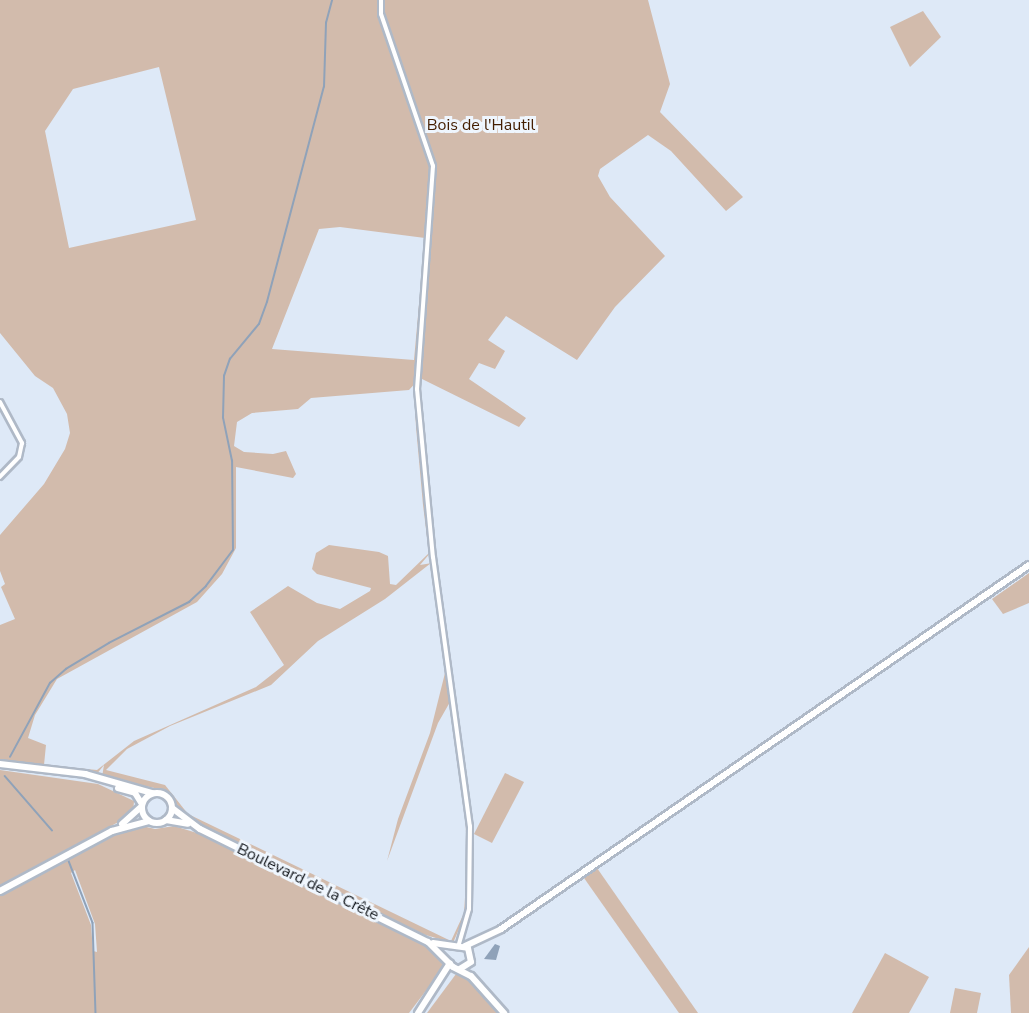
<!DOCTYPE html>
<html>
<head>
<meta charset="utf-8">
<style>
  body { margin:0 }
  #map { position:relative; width:1029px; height:1013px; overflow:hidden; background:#dee9f7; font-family:"Nunito Sans",sans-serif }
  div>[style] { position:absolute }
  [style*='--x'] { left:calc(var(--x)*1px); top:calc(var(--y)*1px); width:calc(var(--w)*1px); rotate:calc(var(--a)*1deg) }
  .green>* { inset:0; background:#d2bbac }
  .water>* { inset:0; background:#8fa2b9 }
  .stream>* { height:1.5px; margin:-0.75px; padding:0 0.75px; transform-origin:0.75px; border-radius:0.75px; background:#8fa2b9 }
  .roads { filter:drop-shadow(2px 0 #afb9c7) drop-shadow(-2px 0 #afb9c7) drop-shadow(0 2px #afb9c7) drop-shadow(0 -2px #afb9c7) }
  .street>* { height:4px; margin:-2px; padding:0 2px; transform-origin:2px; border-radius:2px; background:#fff }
  .secondary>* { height:6px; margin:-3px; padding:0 3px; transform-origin:3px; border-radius:3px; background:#fff }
  .secondary>.ring { margin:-3px; padding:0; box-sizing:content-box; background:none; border:6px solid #fff; border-radius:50% }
  span { translate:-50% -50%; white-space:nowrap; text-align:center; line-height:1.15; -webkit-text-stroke:6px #eff6fe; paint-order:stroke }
  .park-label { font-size:16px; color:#441e01 }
  .street-label { font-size:16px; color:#14181d }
</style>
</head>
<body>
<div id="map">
  <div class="green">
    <div style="clip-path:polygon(evenodd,0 0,648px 0,670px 84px,660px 112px,743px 197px,726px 211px,671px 151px,648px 135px,600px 169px,598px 176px,610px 197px,665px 256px,615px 307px,577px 360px,506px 316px,488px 340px,505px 351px,495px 369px,479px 363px,469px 379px,526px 418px,519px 427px,420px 378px,409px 390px,311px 398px,298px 409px,252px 413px,237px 422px,234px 446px,244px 452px,273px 454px,286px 451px,296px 474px,293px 478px,236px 467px,236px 548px,222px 574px,197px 602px,57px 679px,35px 715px,28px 738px,46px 745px,44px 765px,97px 770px,134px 741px,256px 687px,284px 665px,250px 612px,288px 586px,317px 603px,340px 609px,370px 591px,371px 588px,317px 574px,312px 569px,316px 553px,329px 545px,379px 552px,388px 556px,390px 584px,396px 585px,429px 553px,423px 505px,416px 427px,414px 390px,431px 552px,420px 565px,432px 563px,468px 813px,468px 908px,453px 943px,412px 931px,190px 819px,164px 790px,102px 777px,104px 765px,96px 775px,0 762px,0 625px,15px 619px,1px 587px,5px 584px,0 571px,0 535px,44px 484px,65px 449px,70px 433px,67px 414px,53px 388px,35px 376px,0 333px,0 0,159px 67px,196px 220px,69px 248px,45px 131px,73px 89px,159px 67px,0 0,340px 227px,425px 238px,414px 360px,272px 349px,319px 229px,340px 227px,0 0,431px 563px,445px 673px,430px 733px,398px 819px,387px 861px,438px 723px,450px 702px,465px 800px,467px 866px,464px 913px,451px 941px,188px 814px,165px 785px,106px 770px,127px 749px,170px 726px,271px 685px,318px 641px,385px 599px,431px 563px)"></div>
    <div style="clip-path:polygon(923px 11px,941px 37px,910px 67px,890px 27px)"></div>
    <div style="clip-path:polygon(1029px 573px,1029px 603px,1003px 614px,992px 599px)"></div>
    <div style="clip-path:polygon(0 770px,98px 784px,134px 801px,133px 814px,0 887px)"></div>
    <div style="clip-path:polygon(505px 773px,524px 782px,492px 843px,474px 834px)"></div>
    <div style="clip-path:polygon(evenodd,138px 825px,155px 829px,174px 826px,197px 833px,425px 946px,435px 952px,444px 967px,409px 1013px,0 1013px,0 894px,123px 828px,138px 825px,75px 870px,95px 924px,97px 952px,93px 951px,91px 925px,71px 873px,75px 870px)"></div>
    <div style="clip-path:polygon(597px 868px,698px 1013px,679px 1013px,584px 878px)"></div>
    <div style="clip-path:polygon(1029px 947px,1029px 1013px,1011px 1013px,1009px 975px)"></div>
    <div style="clip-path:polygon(885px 953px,929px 977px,909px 1013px,852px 1013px)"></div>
    <div style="clip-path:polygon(456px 974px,471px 981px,498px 1013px,427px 1013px)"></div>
    <div style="clip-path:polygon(955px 988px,981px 993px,977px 1013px,950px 1013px)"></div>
  </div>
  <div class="water">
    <div style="clip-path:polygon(495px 944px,500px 946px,496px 960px,484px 959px)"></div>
  </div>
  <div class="stream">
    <div style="--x:10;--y:757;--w:84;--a:-61.6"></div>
    <div style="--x:50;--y:683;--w:21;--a:-41"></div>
    <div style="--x:66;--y:669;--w:50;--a:-31.2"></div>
    <div style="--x:109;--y:643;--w:90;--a:-27.1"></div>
    <div style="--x:189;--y:602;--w:23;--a:-43"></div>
    <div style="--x:206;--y:586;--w:45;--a:-53.1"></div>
    <div style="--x:233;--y:550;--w:89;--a:-90.6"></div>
    <div style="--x:232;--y:461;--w:44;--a:-101.8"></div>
    <div style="--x:223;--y:418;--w:42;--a:-88.6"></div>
    <div style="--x:224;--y:376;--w:18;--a:-71"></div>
    <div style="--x:230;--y:359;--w:45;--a:-50.4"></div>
    <div style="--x:259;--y:324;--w:23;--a:-70"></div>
    <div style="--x:267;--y:302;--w:222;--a:-75.2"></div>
    <div style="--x:324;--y:87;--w:64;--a:-88.2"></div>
    <div style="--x:326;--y:23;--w:24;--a:-75"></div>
    <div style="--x:5;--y:776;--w:72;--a:49"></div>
    <div style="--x:69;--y:861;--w:66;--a:68.8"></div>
    <div style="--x:93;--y:923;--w:90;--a:88.1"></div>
  </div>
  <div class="roads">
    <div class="street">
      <div style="--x:381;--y:0;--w:14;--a:90"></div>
      <div style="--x:381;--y:14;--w:161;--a:71.1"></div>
      <div style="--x:433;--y:166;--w:224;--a:94.1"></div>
      <div style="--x:417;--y:389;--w:169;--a:84.6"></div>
      <div style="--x:433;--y:557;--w:272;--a:82.2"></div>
      <div style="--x:470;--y:826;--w:83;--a:90.7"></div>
      <div style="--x:469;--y:909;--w:37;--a:106"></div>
      <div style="--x:0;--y:402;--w:47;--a:61.8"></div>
      <div style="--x:22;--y:443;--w:14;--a:102"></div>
      <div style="--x:19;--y:457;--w:28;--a:134"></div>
    </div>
    <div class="secondary">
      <div style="--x:0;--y:764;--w:86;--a:6.7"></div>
      <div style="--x:85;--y:774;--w:70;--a:15.8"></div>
      <div style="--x:118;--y:788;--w:18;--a:16"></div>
      <div style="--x:135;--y:793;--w:13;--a:58"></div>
      <div class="ring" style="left:142px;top:793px;width:24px;height:24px"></div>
      <div style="--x:172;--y:808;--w:35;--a:37"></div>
      <div style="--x:200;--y:829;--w:254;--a:26.4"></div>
      <div style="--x:428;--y:942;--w:35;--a:45"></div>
      <div style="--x:453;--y:967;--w:20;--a:27"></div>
      <div style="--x:471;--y:976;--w:50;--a:48.3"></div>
      <div style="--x:166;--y:820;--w:22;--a:10"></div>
      <div style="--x:122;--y:824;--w:25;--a:-42"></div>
      <div style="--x:0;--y:891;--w:127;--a:-28.2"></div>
      <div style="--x:112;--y:831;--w:38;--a:-15"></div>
      <div style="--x:433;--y:943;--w:35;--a:8"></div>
      <div style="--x:468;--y:948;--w:14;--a:78"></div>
      <div style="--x:471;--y:962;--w:13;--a:148"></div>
      <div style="--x:465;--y:946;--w:40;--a:-25"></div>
      <div style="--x:501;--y:929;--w:641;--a:-34.58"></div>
      <div style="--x:418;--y:1013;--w:59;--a:-57.4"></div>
    </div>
  </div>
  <div class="park-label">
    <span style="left:481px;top:125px">Bois de l'Hautil</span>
  </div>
  <div class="street-label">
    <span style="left:308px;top:882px;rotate:26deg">Boulevard de la Crête</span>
  </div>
</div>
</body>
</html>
